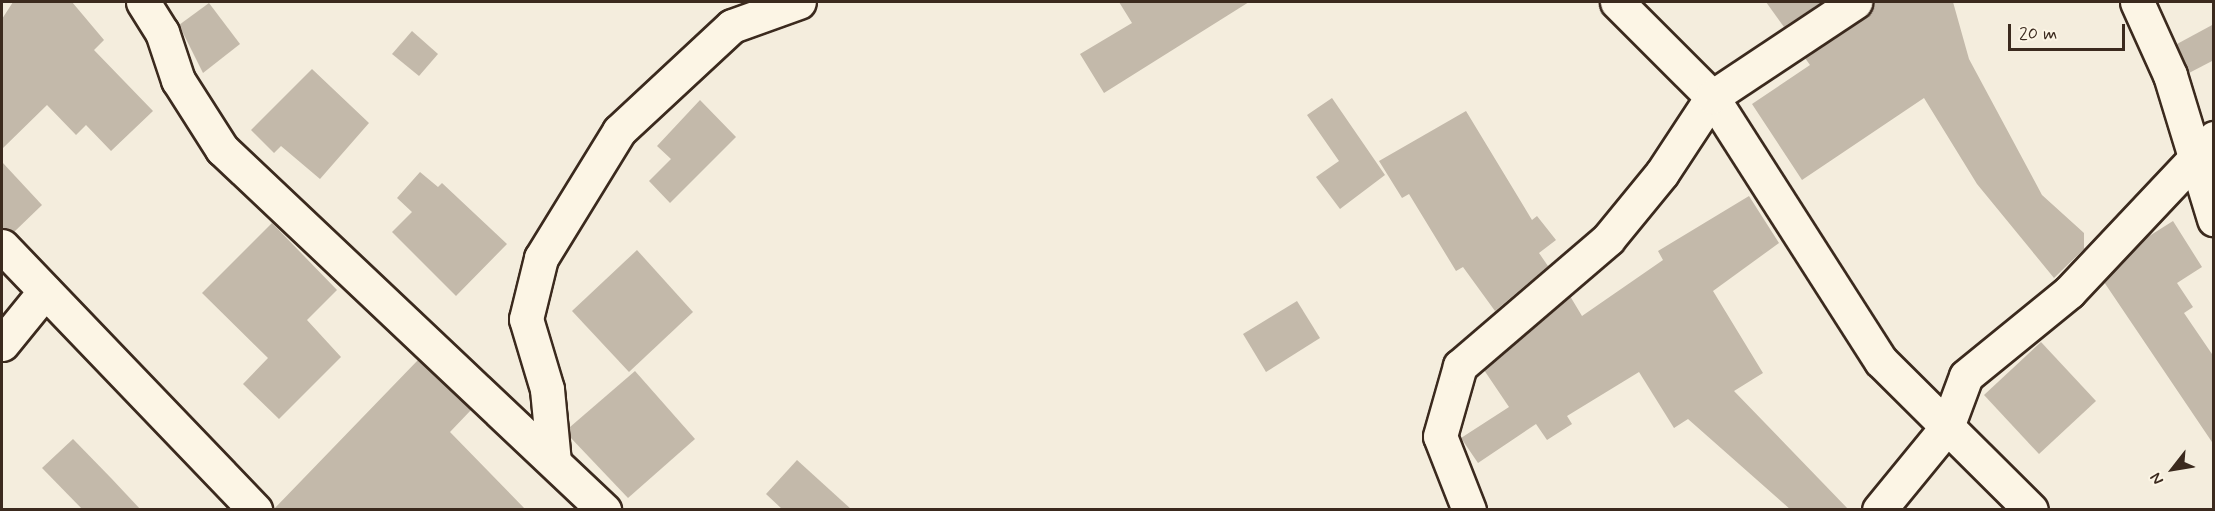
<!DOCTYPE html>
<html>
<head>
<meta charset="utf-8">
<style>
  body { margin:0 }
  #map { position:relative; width:2215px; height:511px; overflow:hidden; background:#f4eddd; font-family:Mynerve,sans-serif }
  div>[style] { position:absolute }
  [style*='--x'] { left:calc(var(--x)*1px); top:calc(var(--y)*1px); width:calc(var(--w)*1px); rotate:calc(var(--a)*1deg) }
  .building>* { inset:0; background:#c3b9aa }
  .roads { filter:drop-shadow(2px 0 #3b2a1e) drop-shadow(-2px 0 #3b2a1e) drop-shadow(0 2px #3b2a1e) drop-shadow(0 -2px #3b2a1e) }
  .minor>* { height:33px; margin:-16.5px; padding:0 16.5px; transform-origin:16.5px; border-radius:16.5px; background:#fcf5e5 }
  span { translate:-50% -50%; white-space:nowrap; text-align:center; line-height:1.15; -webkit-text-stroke:6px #fcf5e5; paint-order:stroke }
  .frame { position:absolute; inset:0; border:3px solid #3b2a1e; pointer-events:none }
  .north { position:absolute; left:2143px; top:439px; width:60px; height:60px; -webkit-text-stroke:4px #fcf5e5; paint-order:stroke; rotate:239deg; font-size:16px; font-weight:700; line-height:24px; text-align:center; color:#3b2a1e }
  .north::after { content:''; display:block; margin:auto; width:21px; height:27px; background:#3b2a1e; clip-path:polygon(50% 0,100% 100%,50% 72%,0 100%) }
  .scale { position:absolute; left:2008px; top:24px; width:117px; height:27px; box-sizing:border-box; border:3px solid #3b2a1e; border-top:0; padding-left:8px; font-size:18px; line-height:21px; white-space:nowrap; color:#3b2a1e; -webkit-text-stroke:4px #fcf5e5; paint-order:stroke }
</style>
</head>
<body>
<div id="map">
  <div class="building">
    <div style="clip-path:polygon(13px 2px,72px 2px,104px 40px,94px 50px,153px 111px,111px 151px,86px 125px,76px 135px,47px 105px,2px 149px,2px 19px)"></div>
    <div style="clip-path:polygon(1119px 2px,1249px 2px,1104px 93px,1080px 54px,1132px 23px)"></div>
    <div style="clip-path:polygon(1766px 2px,1822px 2px,1784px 27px)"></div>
    <div style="clip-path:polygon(1874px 2px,1953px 2px,1969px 59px,2042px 195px,2084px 233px,2084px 249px,2054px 278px,1977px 184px,1924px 98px,1802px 180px,1752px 104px,1810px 65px,1805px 58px,1865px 18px)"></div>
    <div style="clip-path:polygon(209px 3px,240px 44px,203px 73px,179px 25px)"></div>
    <div style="clip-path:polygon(2214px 24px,2214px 60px,2189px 73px,2177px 44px)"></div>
    <div style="clip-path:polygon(412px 31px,438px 54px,419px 76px,392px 54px)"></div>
    <div style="clip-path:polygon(312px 69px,369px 123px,320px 179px,281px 146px,274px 153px,251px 130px)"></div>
    <div style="clip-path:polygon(1332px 98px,1385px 175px,1340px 209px,1316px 177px,1339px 161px,1307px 115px)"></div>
    <div style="clip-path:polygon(700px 100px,736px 137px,670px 203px,649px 181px,671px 159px,657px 146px)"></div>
    <div style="clip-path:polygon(1466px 111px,1532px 220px,1537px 216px,1556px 240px,1539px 253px,1548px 266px,1495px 311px,1463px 267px,1456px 271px,1409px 194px,1402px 198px,1379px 161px)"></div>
    <div style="clip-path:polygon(2px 162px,42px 205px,14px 232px,2px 228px)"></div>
    <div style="clip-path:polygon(420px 172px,438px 187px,442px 183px,507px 244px,456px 296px,392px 232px,412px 212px,397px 198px)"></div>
    <div style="clip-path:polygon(1749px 196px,1779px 243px,1713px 291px,1763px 373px,1734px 391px,1849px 510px,1791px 510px,1688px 419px,1674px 428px,1639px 372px,1567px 416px,1572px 424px,1547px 440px,1536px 424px,1478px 463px,1461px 438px,1509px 407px,1484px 370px,1570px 296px,1582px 316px,1663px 260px,1658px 251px)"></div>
    <div style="clip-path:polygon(2173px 221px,2202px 267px,2177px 283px,2193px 307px,2184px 313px,2214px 357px,2214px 445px,2104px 282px,2146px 238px)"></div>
    <div style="clip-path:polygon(272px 223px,337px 290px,307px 320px,341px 357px,279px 419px,243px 384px,268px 358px,202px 293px)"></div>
    <div style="clip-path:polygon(637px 250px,693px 312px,629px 372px,572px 311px)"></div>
    <div style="clip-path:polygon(1297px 301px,1320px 338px,1266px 372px,1243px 334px)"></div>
    <div style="clip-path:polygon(2041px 342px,2096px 401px,2039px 454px,1984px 395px)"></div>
    <div style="clip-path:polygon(418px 360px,471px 410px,450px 432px,526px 510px,273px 510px)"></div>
    <div style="clip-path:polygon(635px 371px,695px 439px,628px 498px,570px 437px,570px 427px)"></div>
    <div style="clip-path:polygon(73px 439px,111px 478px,141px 510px,83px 510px,42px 468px)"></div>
    <div style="clip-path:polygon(797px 460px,852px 510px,783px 510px,766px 494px)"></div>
  </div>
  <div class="roads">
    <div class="minor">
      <div style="--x:143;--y:2;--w:36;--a:58"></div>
      <div style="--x:162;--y:32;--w:51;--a:71.6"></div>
      <div style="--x:178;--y:80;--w:82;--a:57.5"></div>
      <div style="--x:222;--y:149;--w:526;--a:43.38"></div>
      <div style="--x:1617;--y:2;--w:134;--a:45"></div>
      <div style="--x:1712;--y:97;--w:313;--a:57.4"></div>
      <div style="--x:1881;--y:361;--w:211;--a:44.8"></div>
      <div style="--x:2137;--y:2;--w:80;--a:65.7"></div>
      <div style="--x:2170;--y:75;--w:151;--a:73"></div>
      <div style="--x:2;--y:246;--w:366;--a:46.2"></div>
      <div style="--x:2;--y:344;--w:68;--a:-50.9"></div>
      <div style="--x:554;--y:462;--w:73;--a:-95.5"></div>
      <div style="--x:547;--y:389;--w:73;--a:-106.7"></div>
      <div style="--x:526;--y:319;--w:63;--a:-76.2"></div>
      <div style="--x:541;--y:258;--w:149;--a:-58.4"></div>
      <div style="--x:619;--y:131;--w:154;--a:-42.9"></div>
      <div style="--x:732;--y:26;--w:71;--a:-19.7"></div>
      <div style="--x:1469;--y:510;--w:79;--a:-111.4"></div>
      <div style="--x:1440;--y:436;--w:73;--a:-74.1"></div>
      <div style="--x:1460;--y:366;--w:195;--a:-40.6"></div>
      <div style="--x:1608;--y:239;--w:85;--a:-50.7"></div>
      <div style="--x:1662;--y:173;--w:91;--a:-56.7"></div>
      <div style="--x:1712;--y:97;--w:172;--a:-33.6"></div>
      <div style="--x:1879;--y:510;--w:107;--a:-50.7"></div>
      <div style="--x:1947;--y:427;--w:54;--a:-69.6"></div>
      <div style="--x:1966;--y:376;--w:133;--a:-39.2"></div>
      <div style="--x:2069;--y:292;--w:212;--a:-46.7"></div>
    </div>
  </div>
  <div class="frame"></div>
  <div class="north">N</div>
  <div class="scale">20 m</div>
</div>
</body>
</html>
